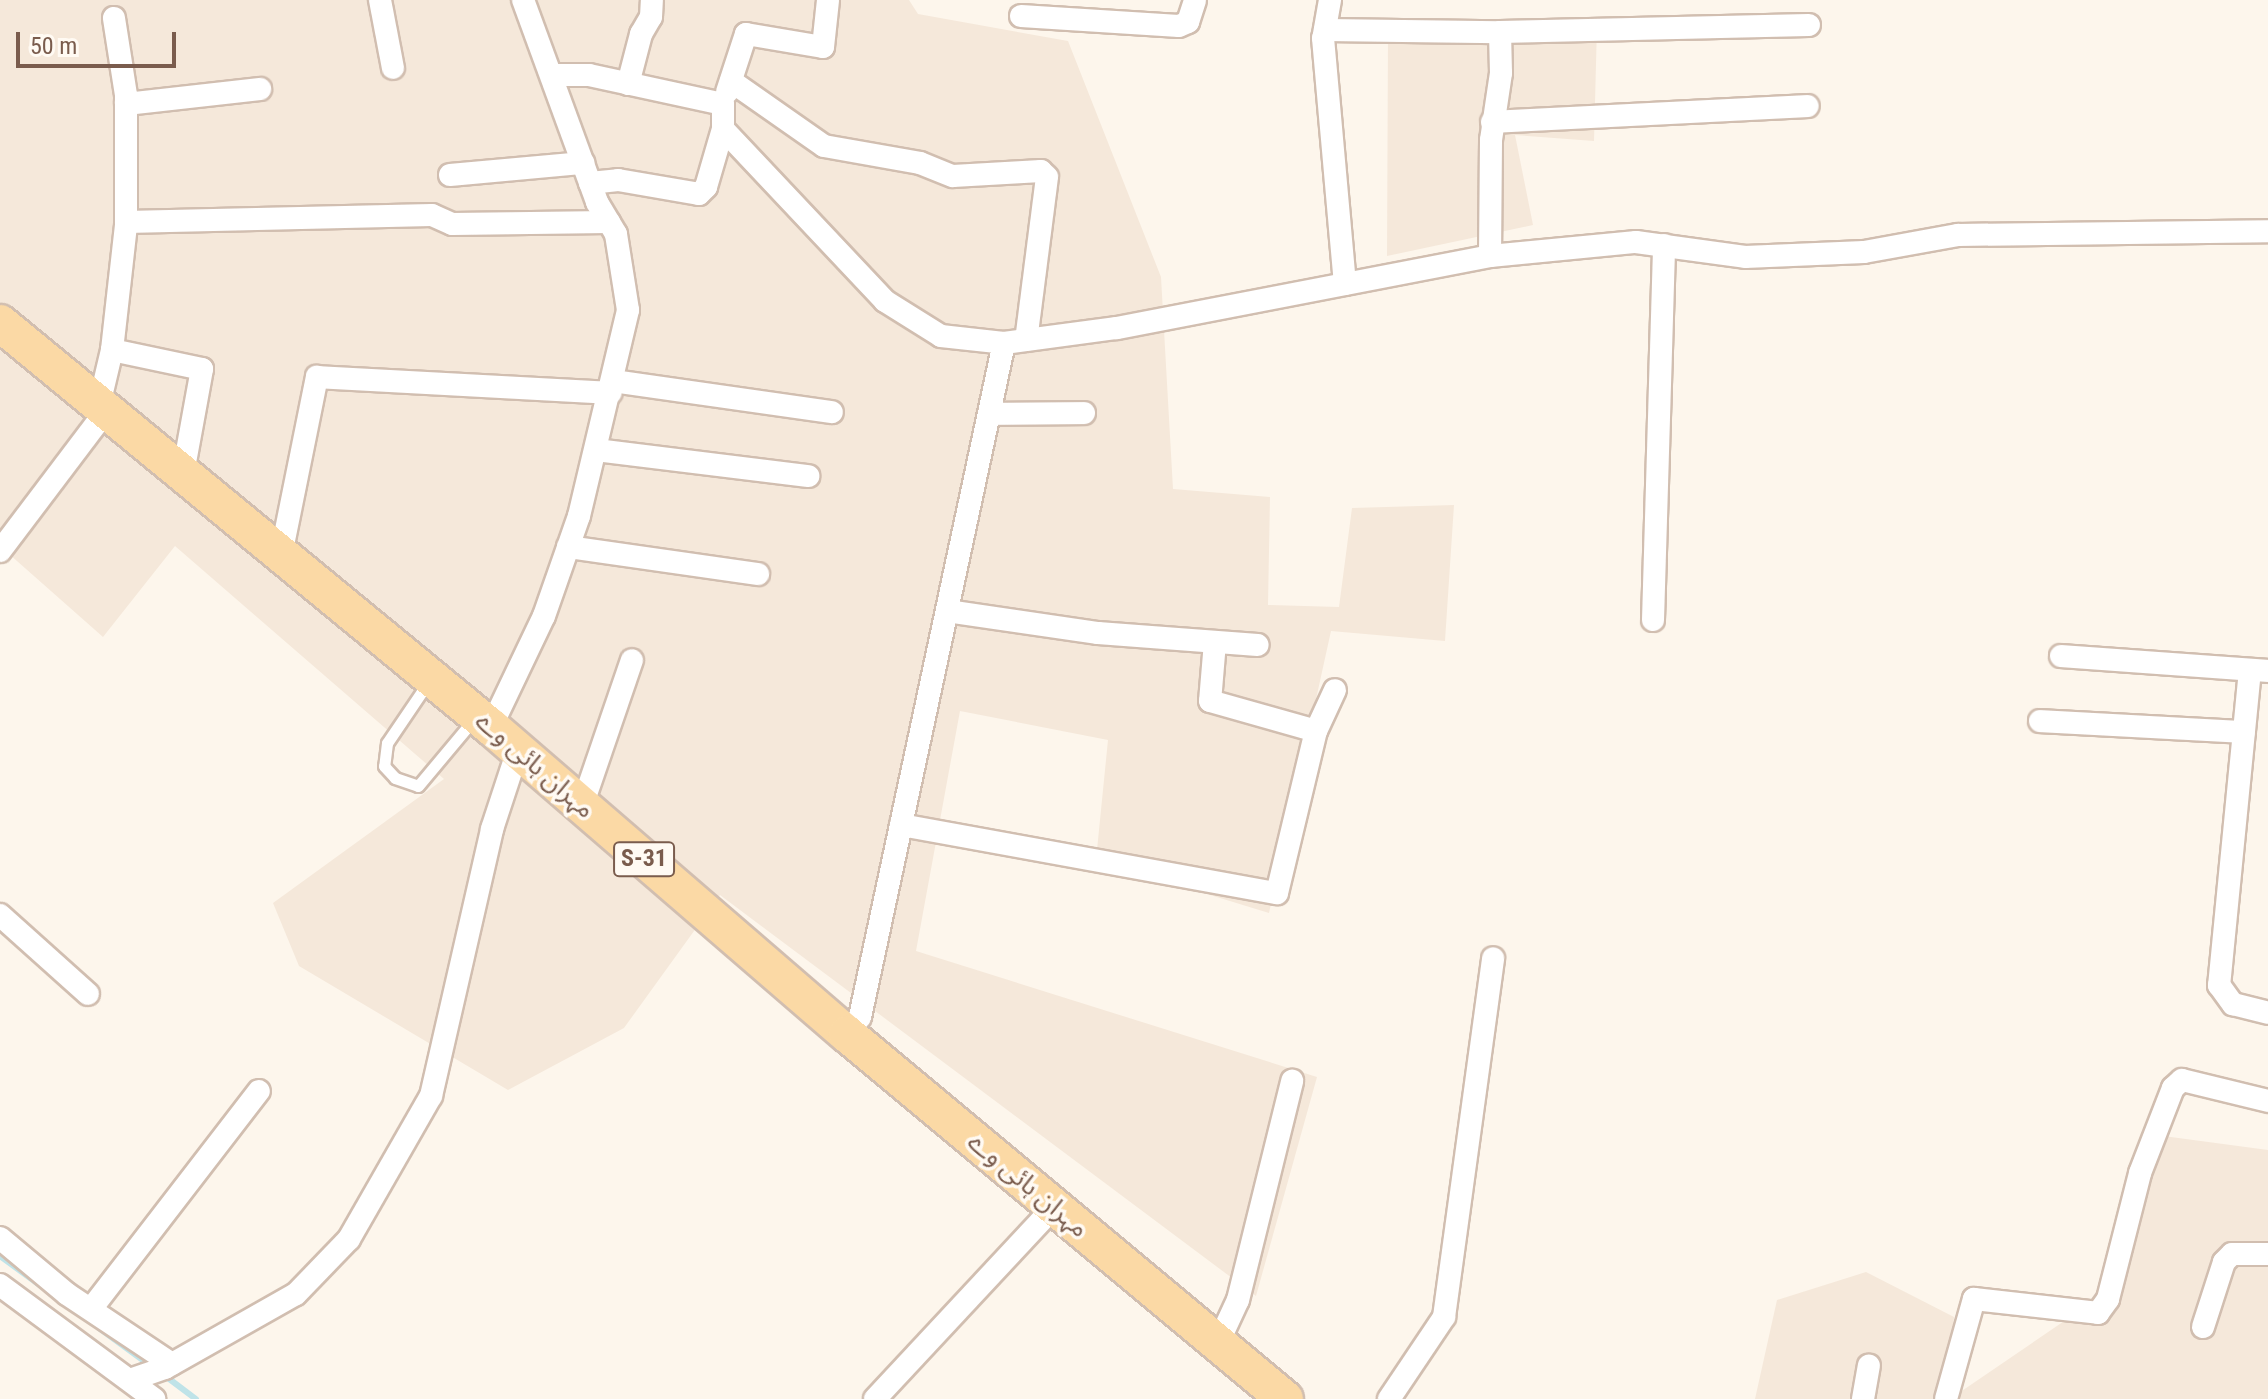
<!DOCTYPE html>
<html>
<head>
<meta charset="utf-8">
<style>
  body { margin:0 }
  #map { position:relative; width:2268px; height:1399px; overflow:hidden; background:#fdf6ec; font-family:"Roboto Condensed","Noto Sans Arabic",sans-serif }
  div>[style] { position:absolute }
  [style*='--x'] { left:calc(var(--x)*1px); top:calc(var(--y)*1px); width:calc(var(--w)*1px); rotate:calc(var(--a)*1deg) }
  .residential>* { inset:0; background:#f5e8da }
  .stream>* { height:6px; margin:-3px; padding:0 3px; transform-origin:3px; border-radius:3px; background:#bfe3e8 }
  .roads { filter:drop-shadow(2px 0 #d1beb0) drop-shadow(-2px 0 #d1beb0) drop-shadow(0 2px #d1beb0) drop-shadow(0 -2px #d1beb0) }
  .service>* { height:11px; margin:-5.5px; padding:0 5.5px; transform-origin:5.5px; border-radius:5.5px; background:#fff }
  .minor>* { height:22px; margin:-11px; padding:0 11px; transform-origin:11px; border-radius:11px; background:#fff }
  .primary>* { height:36px; margin:-18px; padding:0 18px; transform-origin:18px; border-radius:18px; background:#fbd9a5 }
  span { translate:-50% -50%; white-space:nowrap; text-align:center; line-height:1.15; -webkit-text-stroke:7px #fffaf3; paint-order:stroke }
  .shield-label span { padding:2px 6px; background:#fffaf3; border:2px solid; border-radius:6px; -webkit-text-stroke-width:0 }
  .shield-label { font-size:24px; color:#7a5c4d; font-weight:700 }
  .street-label { font-size:26px; color:#7a5c4d }
  .scale { position:absolute; left:16px; top:32px; width:160px; height:36px; box-sizing:border-box; border:4px solid #7a5c4d; border-top:0; padding-left:10px; font-size:24px; line-height:28px; white-space:nowrap; color:#7a5c4d; -webkit-text-stroke:6px #fffaf3; paint-order:stroke }
</style>
</head>
<body>
<div id="map">
  <div class="residential">
    <div style="clip-path:polygon(0 0,909px 0,918px 14px,1068px 41px,1161px 277px,1173px 489px,1270px 497px,1268px 605px,1339px 607px,1352px 508px,1454px 505px,1445px 641px,1331px 631px,1269px 913px,1096px 860px,1108px 740px,960px 711px,916px 951px,1317px 1077px,1256px 1296px,720px 895px,624px 1028px,508px 1090px,299px 966px,273px 903px,444px 779px,175px 546px,103px 637px,0 546px)"></div>
    <div style="clip-path:polygon(1597px 26px,1594px 141px,1515px 135px,1533px 225px,1387px 256px,1388px 33px)"></div>
    <div style="clip-path:polygon(2141px 1133px,2268px 1150px,2268px 1399px,1950px 1399px,2095px 1300px)"></div>
    <div style="clip-path:polygon(1866px 1272px,1954px 1317px,1948px 1399px,1755px 1399px,1777px 1300px)"></div>
  </div>
  <div class="stream">
    <div style="--x:0;--y:1256;--w:51;--a:36.2"></div>
    <div style="--x:99;--y:1328;--w:64;--a:36.2"></div>
    <div style="--x:164;--y:1375;--w:40;--a:37"></div>
  </div>
  <div class="roads">
    <div class="service">
      <div style="--x:429;--y:681;--w:75;--a:124.1"></div>
      <div style="--x:387;--y:743;--w:23;--a:97"></div>
      <div style="--x:384;--y:766;--w:16;--a:47"></div>
      <div style="--x:395;--y:778;--w:24;--a:19"></div>
      <div style="--x:418;--y:786;--w:87;--a:-50.1"></div>
    </div>
    <div class="minor">
      <div style="--x:380;--y:0;--w:69;--a:79.2"></div>
      <div style="--x:1330;--y:0;--w:39;--a:100"></div>
      <div style="--x:1323;--y:38;--w:247;--a:84.9"></div>
      <div style="--x:1021;--y:16;--w:158;--a:3.6"></div>
      <div style="--x:1179;--y:26;--w:10;--a:-24"></div>
      <div style="--x:1188;--y:22;--w:23;--a:-72"></div>
      <div style="--x:1325;--y:30;--w:175;--a:0.7"></div>
      <div style="--x:1500;--y:32;--w:309;--a:-1.3"></div>
      <div style="--x:553;--y:75;--w:36;--a:0"></div>
      <div style="--x:589;--y:75;--w:137;--a:12.2"></div>
      <div style="--x:723;--y:104;--w:25;--a:90"></div>
      <div style="--x:723;--y:129;--w:236;--a:46.7"></div>
      <div style="--x:885;--y:301;--w:66;--a:32"></div>
      <div style="--x:941;--y:336;--w:63;--a:6.3"></div>
      <div style="--x:1004;--y:343;--w:114;--a:-7.6"></div>
      <div style="--x:1117;--y:328;--w:380;--a:-10.9"></div>
      <div style="--x:1490;--y:256;--w:147;--a:-5.5"></div>
      <div style="--x:1636;--y:242;--w:110;--a:7.8"></div>
      <div style="--x:1745;--y:257;--w:119;--a:-2.4"></div>
      <div style="--x:1864;--y:252;--w:96;--a:-10.3"></div>
      <div style="--x:1958;--y:235;--w:310;--a:-0.7"></div>
      <div style="--x:731;--y:81;--w:113;--a:35"></div>
      <div style="--x:824;--y:146;--w:97;--a:10"></div>
      <div style="--x:920;--y:163;--w:35;--a:22"></div>
      <div style="--x:953;--y:176;--w:88;--a:-3.3"></div>
      <div style="--x:1041;--y:171;--w:8;--a:45"></div>
      <div style="--x:1047;--y:177;--w:164;--a:97.3"></div>
      <div style="--x:628;--y:84;--w:52;--a:-75.4"></div>
      <div style="--x:641;--y:34;--w:20;--a:-60"></div>
      <div style="--x:651;--y:17;--w:17;--a:-87"></div>
      <div style="--x:727;--y:92;--w:61;--a:-71.9"></div>
      <div style="--x:746;--y:34;--w:78;--a:9.6"></div>
      <div style="--x:823;--y:47;--w:47;--a:-83.9"></div>
      <div style="--x:126;--y:104;--w:135;--a:-6.4"></div>
      <div style="--x:1492;--y:122;--w:316;--a:-2.9"></div>
      <div style="--x:450;--y:175;--w:134;--a:-5.2"></div>
      <div style="--x:590;--y:183;--w:28;--a:-6"></div>
      <div style="--x:618;--y:180;--w:82;--a:9.8"></div>
      <div style="--x:699;--y:194;--w:10;--a:-45"></div>
      <div style="--x:706;--y:187;--w:60;--a:-73.7"></div>
      <div style="--x:126;--y:222;--w:306;--a:-1.3"></div>
      <div style="--x:432;--y:215;--w:22;--a:24"></div>
      <div style="--x:452;--y:224;--w:157;--a:-0.7"></div>
      <div style="--x:1490;--y:256;--w:116;--a:-89.5"></div>
      <div style="--x:1491;--y:140;--w:68;--a:-81.5"></div>
      <div style="--x:1501;--y:73;--w:41;--a:-91.4"></div>
      <div style="--x:112;--y:350;--w:92;--a:11.9"></div>
      <div style="--x:202;--y:369;--w:107;--a:100.3"></div>
      <div style="--x:613;--y:381;--w:221;--a:8.1"></div>
      <div style="--x:99;--y:405;--w:57;--a:-76.7"></div>
      <div style="--x:112;--y:350;--w:125;--a:-83.6"></div>
      <div style="--x:126;--y:226;--w:131;--a:-90"></div>
      <div style="--x:126;--y:95;--w:78;--a:-98.9"></div>
      <div style="--x:989;--y:414;--w:95;--a:-0.6"></div>
      <div style="--x:596;--y:450;--w:214;--a:7"></div>
      <div style="--x:568;--y:547;--w:192;--a:8.1"></div>
      <div style="--x:0;--y:551;--w:176;--a:-52.9"></div>
      <div style="--x:281;--y:555;--w:182;--a:-78.6"></div>
      <div style="--x:317;--y:377;--w:294;--a:3.1"></div>
      <div style="--x:947;--y:611;--w:153;--a:8.3"></div>
      <div style="--x:1098;--y:633;--w:160;--a:4.3"></div>
      <div style="--x:1653;--y:620;--w:375;--a:-88.3"></div>
      <div style="--x:1215;--y:642;--w:59;--a:94.8"></div>
      <div style="--x:1210;--y:701;--w:110;--a:15.8"></div>
      <div style="--x:2061;--y:656;--w:208;--a:4.1"></div>
      <div style="--x:2250;--y:670;--w:317;--a:95.6"></div>
      <div style="--x:2219;--y:985;--w:24;--a:54"></div>
      <div style="--x:2233;--y:1004;--w:36;--a:14"></div>
      <div style="--x:2040;--y:721;--w:204;--a:3.1"></div>
      <div style="--x:491;--y:727;--w:123;--a:-64.5"></div>
      <div style="--x:544;--y:616;--w:106;--a:-70.7"></div>
      <div style="--x:579;--y:516;--w:212;--a:-76.6"></div>
      <div style="--x:628;--y:310;--w:77;--a:-99"></div>
      <div style="--x:616;--y:234;--w:37;--a:-121"></div>
      <div style="--x:597;--y:202;--w:215;--a:-110.1"></div>
      <div style="--x:582;--y:806;--w:154;--a:-71.1"></div>
      <div style="--x:901;--y:825;--w:382;--a:10.3"></div>
      <div style="--x:1277;--y:893;--w:167;--a:-76.5"></div>
      <div style="--x:1316;--y:731;--w:45;--a:-65.1"></div>
      <div style="--x:0;--y:915;--w:118;--a:41.9"></div>
      <div style="--x:847;--y:1034;--w:21;--a:-53"></div>
      <div style="--x:860;--y:1017;--w:689;--a:-77.94"></div>
      <div style="--x:0;--y:1238;--w:87;--a:39.9"></div>
      <div style="--x:67;--y:1294;--w:126;--a:33.7"></div>
      <div style="--x:0;--y:1285;--w:192;--a:36.5"></div>
      <div style="--x:91;--y:1309;--w:275;--a:-52.4"></div>
      <div style="--x:2203;--y:1327;--w:68;--a:-72.1"></div>
      <div style="--x:2224;--y:1262;--w:11;--a:-45"></div>
      <div style="--x:2232;--y:1254;--w:36;--a:0"></div>
      <div style="--x:1218;--y:1343;--w:47;--a:-65.1"></div>
      <div style="--x:1238;--y:1300;--w:226;--a:-76.1"></div>
      <div style="--x:130;--y:1380;--w:37;--a:-19"></div>
      <div style="--x:165;--y:1368;--w:150;--a:-29.5"></div>
      <div style="--x:296;--y:1294;--w:76;--a:-46.1"></div>
      <div style="--x:349;--y:1239;--w:165;--a:-60.2"></div>
      <div style="--x:431;--y:1096;--w:274;--a:-77.1"></div>
      <div style="--x:492;--y:829;--w:83;--a:-71.8"></div>
      <div style="--x:875;--y:1399;--w:262;--a:-47"></div>
      <div style="--x:1389;--y:1399;--w:99;--a:-56.1"></div>
      <div style="--x:1444;--y:1317;--w:362;--a:-82.2"></div>
      <div style="--x:1863;--y:1399;--w:34;--a:-80"></div>
      <div style="--x:1946;--y:1399;--w:104;--a:-74.4"></div>
      <div style="--x:1974;--y:1299;--w:125;--a:6.4"></div>
      <div style="--x:2098;--y:1313;--w:17;--a:-54"></div>
      <div style="--x:2108;--y:1299;--w:130;--a:-75.7"></div>
      <div style="--x:2140;--y:1173;--w:91;--a:-68.8"></div>
      <div style="--x:2173;--y:1088;--w:12;--a:-42"></div>
      <div style="--x:2182;--y:1080;--w:89;--a:13.7"></div>
    </div>
    <div class="primary">
      <div style="--x:0;--y:323;--w:636;--a:39.45"></div>
      <div style="--x:491;--y:727;--w:470;--a:40.8"></div>
      <div style="--x:847;--y:1034;--w:570;--a:39.81"></div>
    </div>
  </div>
  <div class="shield-label">
    <span style="left:644px;top:859px">S-31</span>
  </div>
  <div class="street-label">
    <span style="left:535px;top:765px;rotate:41deg">مہران ہائی وے</span>
    <span style="left:1028px;top:1185px;rotate:40deg">مہران ہائی وے</span>
  </div>
  <div class="scale">50 m</div>
</div>
</body>
</html>
